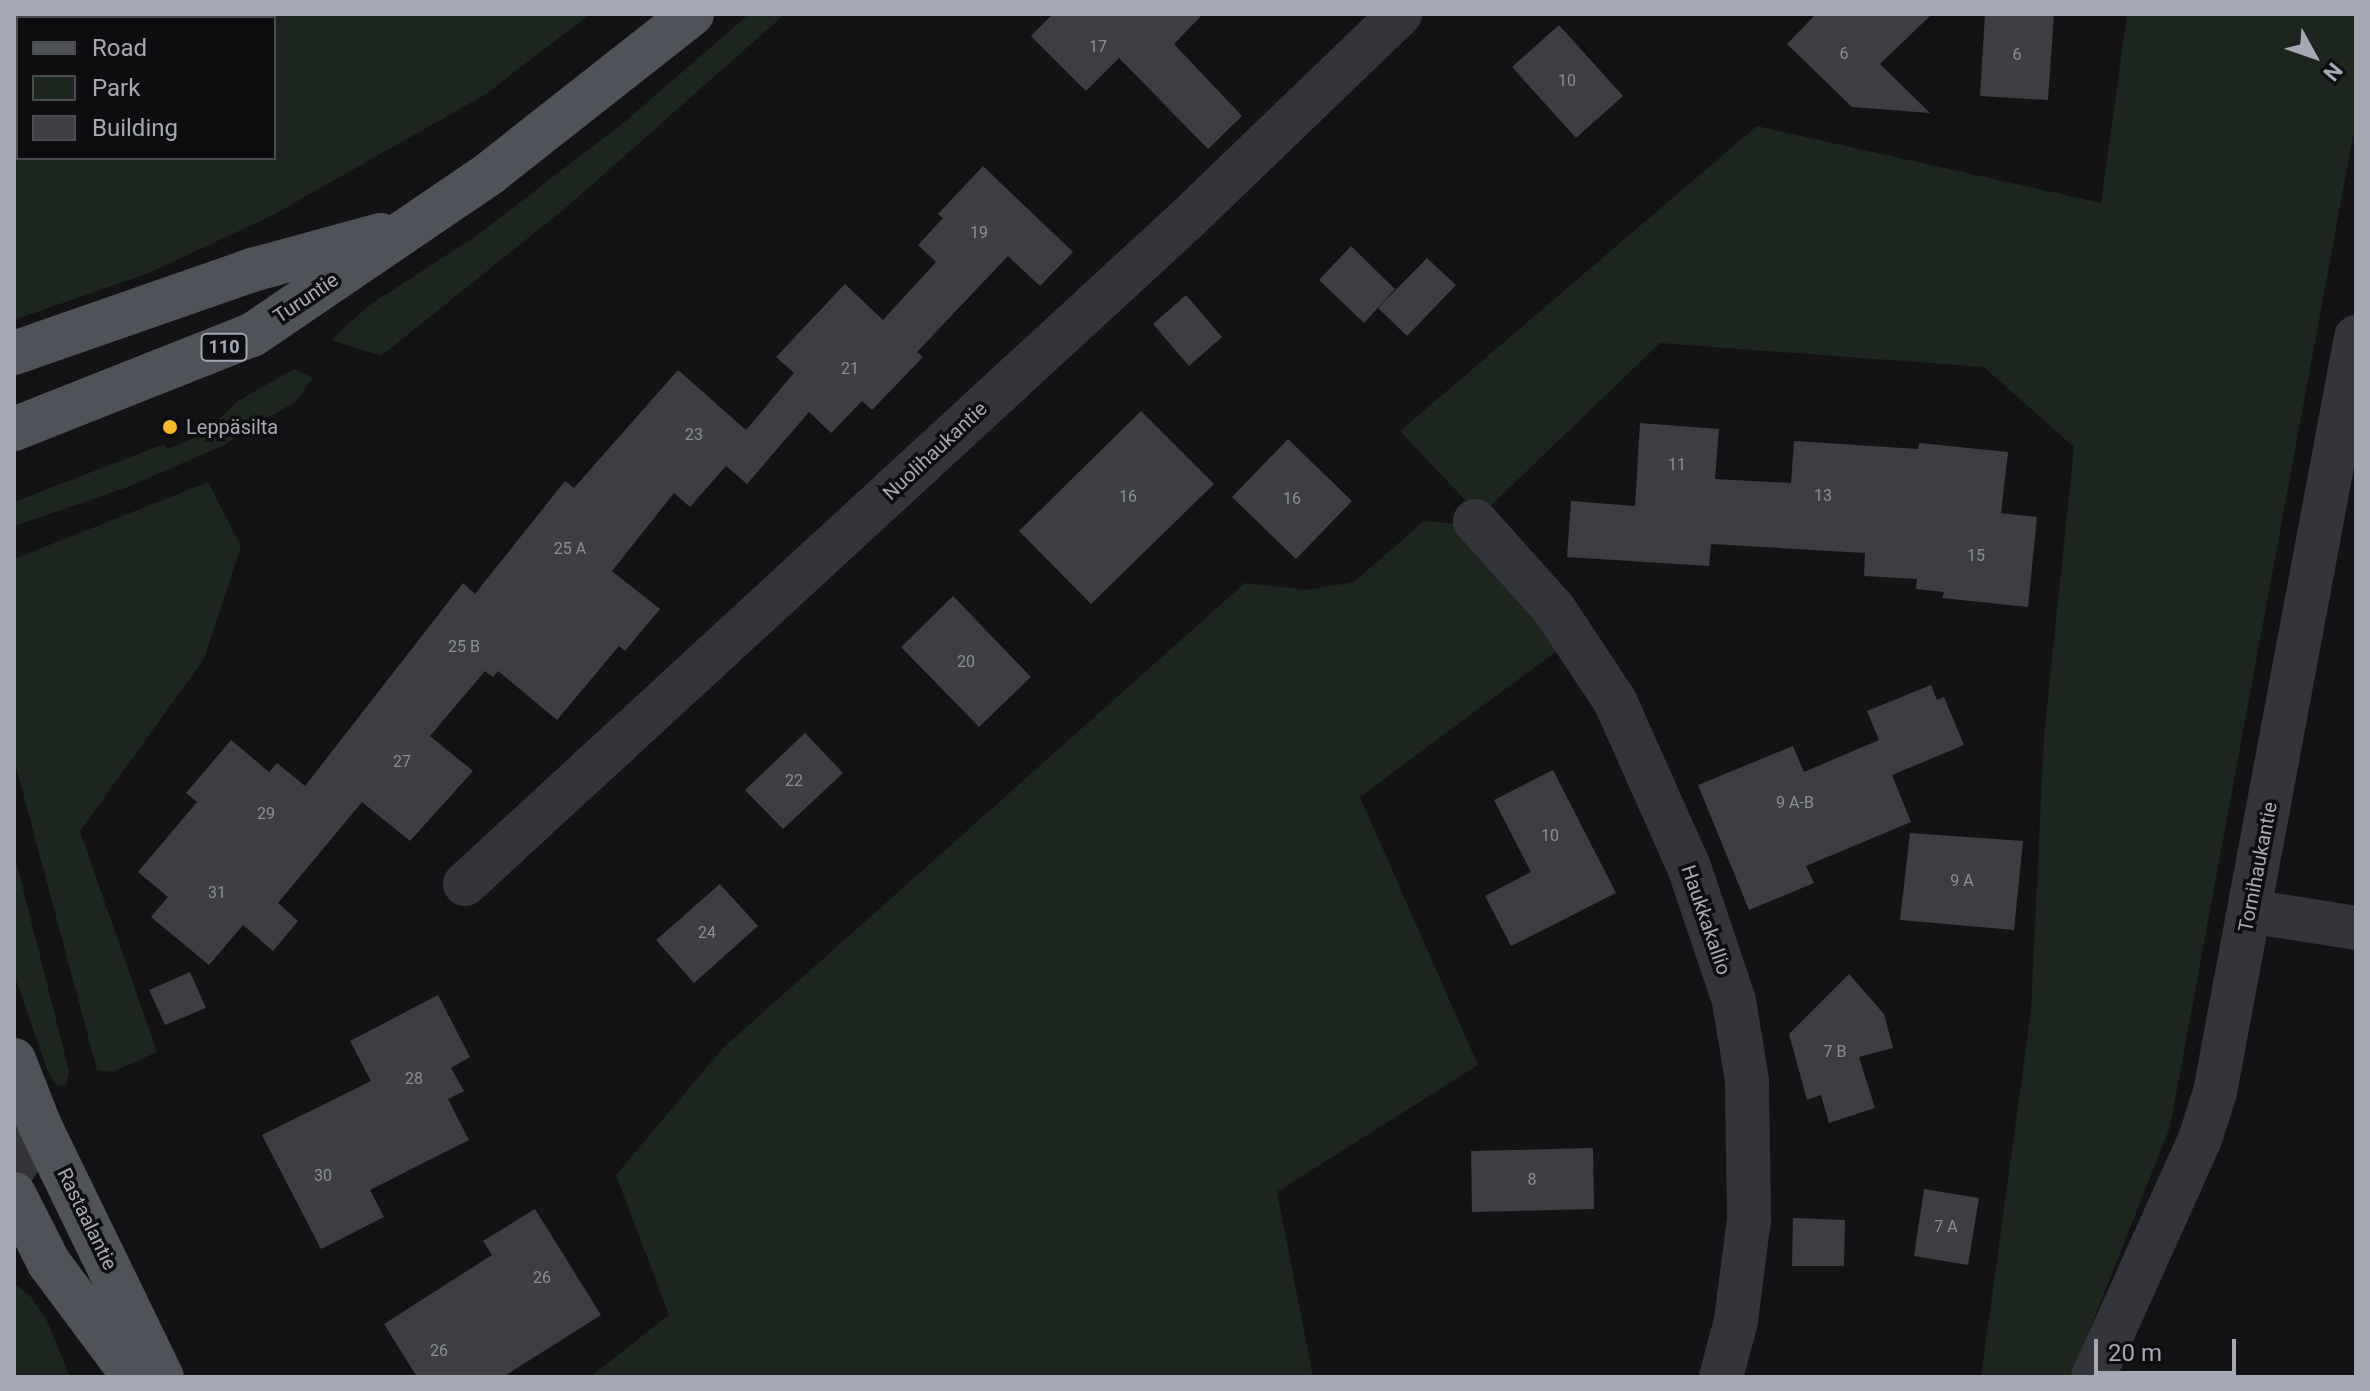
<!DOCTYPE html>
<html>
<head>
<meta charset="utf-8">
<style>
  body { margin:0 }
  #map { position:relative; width:2370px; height:1391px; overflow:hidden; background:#131315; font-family:Roboto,sans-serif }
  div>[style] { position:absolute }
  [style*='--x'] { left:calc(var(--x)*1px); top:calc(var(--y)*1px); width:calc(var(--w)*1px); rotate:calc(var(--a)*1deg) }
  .green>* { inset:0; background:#1d251f }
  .building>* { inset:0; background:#3d3e42 }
  .minor>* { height:44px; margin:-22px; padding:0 22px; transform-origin:22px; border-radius:22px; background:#34353a }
  .major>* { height:44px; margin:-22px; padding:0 22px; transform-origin:22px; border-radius:22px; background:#505259 }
  .dots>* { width:22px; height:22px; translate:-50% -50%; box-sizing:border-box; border:4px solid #0e0e10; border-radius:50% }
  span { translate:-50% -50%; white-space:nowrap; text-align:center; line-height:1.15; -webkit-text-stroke:7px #0e0e10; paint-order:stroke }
  .number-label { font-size:16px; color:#8b8e99 }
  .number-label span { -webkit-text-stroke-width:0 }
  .shield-label span { padding:2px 6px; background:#0e0e10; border:2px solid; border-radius:6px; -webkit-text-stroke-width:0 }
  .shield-label { font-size:18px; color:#a5a9b6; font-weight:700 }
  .street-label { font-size:20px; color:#a5a9b6 }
  .poi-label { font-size:20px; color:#a5a9b6 }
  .left { translate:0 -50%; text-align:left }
  .frame { position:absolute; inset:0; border:16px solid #a5a9b6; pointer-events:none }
  .legend { position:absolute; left:16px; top:16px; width:260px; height:144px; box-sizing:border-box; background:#0e0e10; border:2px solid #4a4c52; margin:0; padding:10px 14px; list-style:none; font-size:24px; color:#a5a9b6 }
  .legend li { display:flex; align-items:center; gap:16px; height:40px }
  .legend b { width:40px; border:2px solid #4a4c52 }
  .north { position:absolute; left:2274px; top:16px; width:80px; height:80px; -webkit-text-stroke:6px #0e0e10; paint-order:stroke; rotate:130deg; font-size:22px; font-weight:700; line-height:32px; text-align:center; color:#a5a9b6 }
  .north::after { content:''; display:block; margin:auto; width:28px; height:36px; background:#a5a9b6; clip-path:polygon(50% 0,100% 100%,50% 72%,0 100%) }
  .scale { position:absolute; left:2094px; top:1339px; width:142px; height:36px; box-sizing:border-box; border:4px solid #a5a9b6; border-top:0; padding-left:10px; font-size:24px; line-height:28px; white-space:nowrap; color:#a5a9b6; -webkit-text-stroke:6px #0e0e10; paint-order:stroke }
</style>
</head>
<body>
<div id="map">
  <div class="green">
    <div style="clip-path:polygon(222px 14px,590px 14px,486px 94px,273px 215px,149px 273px,14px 320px,14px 104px,18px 103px,18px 158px,274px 158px,274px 18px,215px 18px)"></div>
    <div style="clip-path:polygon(749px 14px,785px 14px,569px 205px,381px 356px,331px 340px,368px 306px,476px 236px,627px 120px)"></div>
    <div style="clip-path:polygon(2127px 14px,2356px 14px,2356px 120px,2170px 1127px,2071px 1377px,1981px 1377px,2031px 1011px,2044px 736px,2074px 447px,1984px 367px,1660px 343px,1480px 516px,1400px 431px,1757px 126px,2101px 203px)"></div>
    <div style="clip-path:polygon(294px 369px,313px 378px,296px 401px,222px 446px,125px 488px,14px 526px,14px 502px,164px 444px,167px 449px,194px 438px,192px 432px,215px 423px,238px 401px)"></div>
    <div style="clip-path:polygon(208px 482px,241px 546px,204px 659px,80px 831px,157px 1052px,112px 1072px,97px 1070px,14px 759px,14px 559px)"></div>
    <div style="clip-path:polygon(1424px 521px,1469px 525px,1562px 647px,1360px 797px,1478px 1065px,1277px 1192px,1313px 1377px,590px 1377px,669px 1315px,616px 1175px,723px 1048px,1245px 583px,1307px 590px,1354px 582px)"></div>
    <div style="clip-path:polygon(14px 853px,69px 1071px,66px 1086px,56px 1085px,47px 1069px,14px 974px)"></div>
    <div style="clip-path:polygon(14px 1283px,31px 1297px,48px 1323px,70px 1377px,14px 1377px)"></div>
  </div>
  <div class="building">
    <div style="clip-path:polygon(1053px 14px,1203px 14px,1174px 44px,1242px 116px,1208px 149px,1119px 58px,1086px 91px,1031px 36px)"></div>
    <div style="clip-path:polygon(1816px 14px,1932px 14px,1880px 64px,1930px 113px,1852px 107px,1787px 44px)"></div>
    <div style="clip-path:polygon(1985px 14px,2054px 14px,2048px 100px,1980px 96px)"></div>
    <div style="clip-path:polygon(1559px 25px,1623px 96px,1576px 138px,1512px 67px)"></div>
    <div style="clip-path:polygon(983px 166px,1073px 252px,1040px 286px,1008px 256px,917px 352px,923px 357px,872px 410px,862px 401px,831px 433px,809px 412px,747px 484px,726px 466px,690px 507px,674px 493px,612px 571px,660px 609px,625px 651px,619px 646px,557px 720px,498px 671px,493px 677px,485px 671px,430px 736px,473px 771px,410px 841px,362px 802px,278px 903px,298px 921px,273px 951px,243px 925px,209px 965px,151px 917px,168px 897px,138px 872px,197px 802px,186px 793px,231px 740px,269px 772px,277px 763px,305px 786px,463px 583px,475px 594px,565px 481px,574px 488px,678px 370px,746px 430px,794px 373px,776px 357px,845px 284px,883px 320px,936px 262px,918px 245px,943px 218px,938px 214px)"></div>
    <div style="clip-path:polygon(1351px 246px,1395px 289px,1364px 323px,1319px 280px)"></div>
    <div style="clip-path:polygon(1427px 258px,1456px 285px,1407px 336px,1378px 308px)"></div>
    <div style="clip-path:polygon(1186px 295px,1222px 337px,1189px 366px,1153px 324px)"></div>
    <div style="clip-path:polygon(1141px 411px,1214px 484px,1091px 604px,1019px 531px)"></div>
    <div style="clip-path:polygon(1640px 423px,1719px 429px,1715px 479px,1791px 483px,1794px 441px,1918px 449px,1919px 443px,2008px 452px,2001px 513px,2037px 517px,2028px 607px,1942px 598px,1944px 592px,1916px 589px,1917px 579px,1864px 576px,1865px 553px,1711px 544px,1709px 566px,1567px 557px,1571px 501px,1635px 506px)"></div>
    <div style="clip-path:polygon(1288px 439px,1352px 501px,1296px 559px,1232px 497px)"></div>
    <div style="clip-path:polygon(953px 596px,1031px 677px,979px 727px,901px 647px)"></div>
    <div style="clip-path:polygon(1931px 685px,1937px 700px,1944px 697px,1964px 745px,1892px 775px,1911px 822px,1806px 866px,1814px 883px,1749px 910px,1698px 785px,1793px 746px,1804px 772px,1879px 740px,1867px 711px)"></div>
    <div style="clip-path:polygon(805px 733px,843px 773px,783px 829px,745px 790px)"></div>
    <div style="clip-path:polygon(1553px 770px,1616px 893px,1511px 946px,1485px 896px,1531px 872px,1494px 800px)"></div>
    <div style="clip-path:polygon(1910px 833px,2023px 841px,2014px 930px,1900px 920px)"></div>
    <div style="clip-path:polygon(720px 884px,758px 926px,694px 983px,656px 940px)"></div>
    <div style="clip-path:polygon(190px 972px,206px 1008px,165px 1025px,149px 990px)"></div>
    <div style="clip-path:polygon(1849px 974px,1884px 1014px,1893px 1048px,1859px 1057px,1875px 1108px,1829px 1123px,1821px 1095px,1807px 1100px,1789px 1034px)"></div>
    <div style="clip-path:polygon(438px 995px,470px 1057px,451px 1068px,464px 1091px,448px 1099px,469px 1140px,370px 1190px,384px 1217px,321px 1249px,262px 1135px,371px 1081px,350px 1041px)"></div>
    <div style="clip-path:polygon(1593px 1148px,1594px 1209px,1472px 1212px,1471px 1151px)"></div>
    <div style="clip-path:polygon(1924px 1189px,1979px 1198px,1968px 1265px,1914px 1256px)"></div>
    <div style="clip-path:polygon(535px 1209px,601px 1315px,503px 1377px,417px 1377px,384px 1324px,492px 1255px,483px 1241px)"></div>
    <div style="clip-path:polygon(1793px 1218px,1845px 1220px,1844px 1266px,1792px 1266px)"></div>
  </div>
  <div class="minor">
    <div style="--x:113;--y:18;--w:9;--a:-27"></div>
    <div style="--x:14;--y:65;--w:4;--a:-14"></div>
    <div style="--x:1475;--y:521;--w:118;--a:48.1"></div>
    <div style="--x:1554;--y:609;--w:110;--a:56.5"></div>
    <div style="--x:1615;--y:701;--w:182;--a:66"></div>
    <div style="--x:1689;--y:867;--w:141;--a:71.4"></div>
    <div style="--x:1734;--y:1001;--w:80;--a:80.7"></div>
    <div style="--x:1747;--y:1080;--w:139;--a:89.2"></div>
    <div style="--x:1749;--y:1219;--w:103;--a:97.3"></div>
    <div style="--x:1736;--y:1321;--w:58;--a:105"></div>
    <div style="--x:465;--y:884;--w:977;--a:-42.64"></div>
    <div style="--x:1184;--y:222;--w:300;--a:-43.9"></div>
    <div style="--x:2249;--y:911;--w:108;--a:9"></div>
    <div style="--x:14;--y:1168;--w:49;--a:-58.2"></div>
    <div style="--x:2093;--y:1377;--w:261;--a:-65.8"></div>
    <div style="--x:2200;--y:1139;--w:49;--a:-72.3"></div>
    <div style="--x:2215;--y:1092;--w:768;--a:-79.42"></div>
  </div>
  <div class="major">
    <div style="--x:14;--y:353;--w:252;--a:-19.2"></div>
    <div style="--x:252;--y:270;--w:133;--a:-15.3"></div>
    <div style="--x:14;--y:429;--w:256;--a:-21.6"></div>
    <div style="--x:252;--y:335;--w:288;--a:-34.2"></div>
    <div style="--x:490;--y:173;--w:257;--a:-38.2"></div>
    <div style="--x:14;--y:1060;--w:71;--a:68.5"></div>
    <div style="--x:40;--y:1126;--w:279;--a:64.1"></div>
    <div style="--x:14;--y:1194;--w:77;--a:63.1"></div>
    <div style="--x:49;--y:1263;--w:142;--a:53.3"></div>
  </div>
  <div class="dots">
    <div style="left:170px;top:427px;background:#f5b82b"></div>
  </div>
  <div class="number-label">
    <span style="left:1098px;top:47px">17</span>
    <span style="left:1844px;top:54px">6</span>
    <span style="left:2017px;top:55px">6</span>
    <span style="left:1567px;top:81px">10</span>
    <span style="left:979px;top:233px">19</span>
    <span style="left:850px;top:369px">21</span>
    <span style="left:694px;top:435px">23</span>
    <span style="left:1677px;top:465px">11</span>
    <span style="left:1823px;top:496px">13</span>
    <span style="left:1128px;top:497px">16</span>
    <span style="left:1292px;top:499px">16</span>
    <span style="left:570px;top:549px">25 A</span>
    <span style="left:1976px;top:556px">15</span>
    <span style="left:464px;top:647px">25 B</span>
    <span style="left:966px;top:662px">20</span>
    <span style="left:402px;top:762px">27</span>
    <span style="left:794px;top:781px">22</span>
    <span style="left:1795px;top:803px">9 A-B</span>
    <span style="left:266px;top:814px">29</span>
    <span style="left:1550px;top:836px">10</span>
    <span style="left:1962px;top:881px">9 A</span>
    <span style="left:217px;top:893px">31</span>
    <span style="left:707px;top:933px">24</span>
    <span style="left:1835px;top:1052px">7 B</span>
    <span style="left:414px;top:1079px">28</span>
    <span style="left:323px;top:1176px">30</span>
    <span style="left:1532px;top:1180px">8</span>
    <span style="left:1946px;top:1227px">7 A</span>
    <span style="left:542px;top:1278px">26</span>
    <span style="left:439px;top:1351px">26</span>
  </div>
  <div class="shield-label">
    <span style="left:224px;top:347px">110</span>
  </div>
  <div class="street-label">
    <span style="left:306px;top:298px;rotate:-34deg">Turuntie</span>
    <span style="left:935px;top:451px;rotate:-43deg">Nuolihaukantie</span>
    <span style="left:2258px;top:867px;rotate:-79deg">Tornihaukantie</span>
    <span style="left:1706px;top:920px;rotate:71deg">Haukkakallio</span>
    <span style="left:87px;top:1219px;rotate:64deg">Rastaalantie</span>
  </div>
  <div class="poi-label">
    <span class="left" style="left:186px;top:427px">Leppäsilta</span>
  </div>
  <div class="frame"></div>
  <ul class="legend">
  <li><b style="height:10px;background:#505259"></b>Road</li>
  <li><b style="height:22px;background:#1d251f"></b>Park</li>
  <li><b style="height:22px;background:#3d3e42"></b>Building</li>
  </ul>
  <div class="north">N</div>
  <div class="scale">20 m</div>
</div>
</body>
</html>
